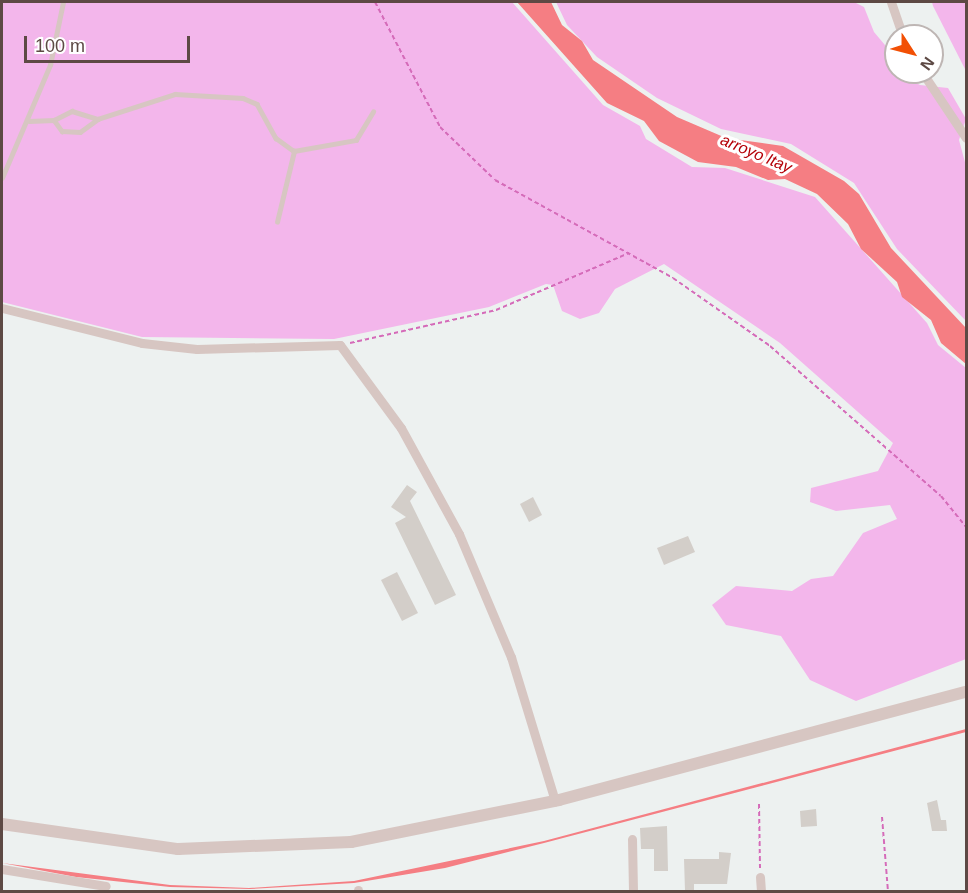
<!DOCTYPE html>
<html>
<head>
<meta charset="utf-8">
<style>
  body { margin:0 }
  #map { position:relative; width:968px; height:893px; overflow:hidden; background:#edf1f0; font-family:Helvetica,sans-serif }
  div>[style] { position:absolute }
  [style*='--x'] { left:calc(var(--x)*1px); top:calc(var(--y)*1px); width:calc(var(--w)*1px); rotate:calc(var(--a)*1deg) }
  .green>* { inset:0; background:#f3b6eb }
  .water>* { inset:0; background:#f57e83 }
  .building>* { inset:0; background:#d3cec9 }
  .path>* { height:2px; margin-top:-1px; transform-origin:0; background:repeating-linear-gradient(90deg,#d56bb9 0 4.5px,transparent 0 7.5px) }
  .service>* { height:4.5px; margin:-2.25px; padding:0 2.25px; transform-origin:2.25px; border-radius:2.25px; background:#d7c6c2 }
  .minor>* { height:9px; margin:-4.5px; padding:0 4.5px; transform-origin:4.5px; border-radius:4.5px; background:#d7c6c2 }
  .tertiary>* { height:12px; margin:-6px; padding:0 6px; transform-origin:6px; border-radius:6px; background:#d7c6c2 }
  span { translate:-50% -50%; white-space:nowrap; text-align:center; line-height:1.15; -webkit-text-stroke:6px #fff; paint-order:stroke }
  .water-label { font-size:16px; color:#b40007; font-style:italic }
  .frame { position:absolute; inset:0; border:3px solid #5d4944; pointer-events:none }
  .north { position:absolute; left:884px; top:24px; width:60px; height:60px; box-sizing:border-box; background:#fff; border:2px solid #beb6b4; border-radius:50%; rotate:126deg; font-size:16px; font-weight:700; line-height:24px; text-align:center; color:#5d4944 }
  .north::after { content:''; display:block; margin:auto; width:21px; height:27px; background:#f25005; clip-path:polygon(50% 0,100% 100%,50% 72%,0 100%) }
  .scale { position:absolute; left:24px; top:36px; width:166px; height:27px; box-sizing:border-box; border:3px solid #5d4944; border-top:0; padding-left:8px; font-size:18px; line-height:21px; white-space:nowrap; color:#5d4944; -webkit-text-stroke:4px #fff; paint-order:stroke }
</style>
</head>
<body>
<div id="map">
  <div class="green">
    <div style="clip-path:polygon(2px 2px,512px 2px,603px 105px,640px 126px,646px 139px,692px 167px,725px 168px,815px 197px,927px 323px,938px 345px,966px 368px,966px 659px,856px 701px,810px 680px,781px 636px,726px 625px,712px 605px,736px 586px,792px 591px,811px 579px,833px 576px,863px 533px,897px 519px,890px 505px,836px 511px,810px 502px,811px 488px,878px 471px,893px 443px,780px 343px,664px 264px,615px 289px,599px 313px,580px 319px,562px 311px,553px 285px,546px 284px,489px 307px,334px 339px,142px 337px,2px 302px)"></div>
    <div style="clip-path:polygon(556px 2px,854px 2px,864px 7px,874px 32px,895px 57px,896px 72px,920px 85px,948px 88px,966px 119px,959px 140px,966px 166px,966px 321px,897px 249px,854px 183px,791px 144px,721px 129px,657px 98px,597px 57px,567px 25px)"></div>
    <div style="clip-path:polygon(932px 2px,966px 2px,966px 71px,933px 6px)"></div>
  </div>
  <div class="water">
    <div style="clip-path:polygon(517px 2px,551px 2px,562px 25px,582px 41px,593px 60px,677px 117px,726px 138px,783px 146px,844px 181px,859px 194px,891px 248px,966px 328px,966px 364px,941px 343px,931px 320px,902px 297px,897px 282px,861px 249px,848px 224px,817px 194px,785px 179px,768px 180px,736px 167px,698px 162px,659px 141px,644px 121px,607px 103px)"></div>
    <div style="clip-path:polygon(966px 729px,966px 732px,544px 843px,445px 868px,354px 883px,250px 889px,170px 887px,76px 877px,2px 863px,170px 885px,249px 888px,354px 881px,544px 841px)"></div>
  </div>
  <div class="building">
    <div style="clip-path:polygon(407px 485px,417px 492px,410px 501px,456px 595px,435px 605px,395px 523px,406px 517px,391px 507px)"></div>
    <div style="clip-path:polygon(533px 497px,542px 515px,529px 522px,520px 504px)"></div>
    <div style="clip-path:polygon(688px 536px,695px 552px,664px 565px,657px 548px)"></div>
    <div style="clip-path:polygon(397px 572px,418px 613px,402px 621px,381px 580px)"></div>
    <div style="clip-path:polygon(937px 800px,941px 820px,946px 820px,947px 831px,932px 831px,927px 803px)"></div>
    <div style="clip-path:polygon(816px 809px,817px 826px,801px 827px,800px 811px)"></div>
    <div style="clip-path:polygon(667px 826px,668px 871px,654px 871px,654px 849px,641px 849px,640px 828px)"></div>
    <div style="clip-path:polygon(719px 852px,731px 853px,727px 884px,694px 884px,694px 891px,685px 891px,684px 859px,719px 859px)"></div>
  </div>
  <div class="path">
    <div style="--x:375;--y:2;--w:141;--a:62.5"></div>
    <div style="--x:440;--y:127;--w:76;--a:43.9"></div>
    <div style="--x:495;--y:180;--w:203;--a:28.8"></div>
    <div style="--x:673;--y:278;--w:118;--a:35"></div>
    <div style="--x:770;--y:346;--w:227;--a:41.3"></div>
    <div style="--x:941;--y:496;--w:40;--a:51"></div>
    <div style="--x:350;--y:343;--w:150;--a:-12.7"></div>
    <div style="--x:496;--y:310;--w:145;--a:-23.2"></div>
    <div style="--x:759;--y:804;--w:64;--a:89.1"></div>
    <div style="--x:882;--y:817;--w:75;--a:85.4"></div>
  </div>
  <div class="service">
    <div style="--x:54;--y:120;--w:14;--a:54"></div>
    <div style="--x:62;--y:131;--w:18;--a:3"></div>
    <div style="--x:80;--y:132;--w:22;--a:-36"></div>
    <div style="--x:98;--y:119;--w:81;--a:-18"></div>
    <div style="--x:175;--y:94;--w:68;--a:3.4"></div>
    <div style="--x:243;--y:98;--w:15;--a:23"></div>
    <div style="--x:257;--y:104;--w:39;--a:61"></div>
    <div style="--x:276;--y:138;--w:22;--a:36"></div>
    <div style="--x:294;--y:151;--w:63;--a:-10.1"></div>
    <div style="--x:356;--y:140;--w:33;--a:-59"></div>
    <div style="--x:29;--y:121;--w:25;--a:-2"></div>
    <div style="--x:54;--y:120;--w:20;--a:-27"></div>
    <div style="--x:72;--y:111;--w:27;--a:17"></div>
    <div style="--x:2;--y:178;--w:123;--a:-67"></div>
    <div style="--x:50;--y:65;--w:64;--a:-78.3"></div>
    <div style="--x:277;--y:222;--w:73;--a:-76.5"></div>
  </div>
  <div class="minor">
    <div style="--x:891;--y:2;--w:36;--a:71"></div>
    <div style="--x:922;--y:72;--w:79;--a:56.3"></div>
    <div style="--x:2;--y:308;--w:144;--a:14"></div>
    <div style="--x:142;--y:343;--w:55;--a:6.2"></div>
    <div style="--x:197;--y:349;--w:143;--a:-1.6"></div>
    <div style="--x:340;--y:345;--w:103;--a:53.7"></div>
    <div style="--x:401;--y:428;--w:121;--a:61.3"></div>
    <div style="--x:459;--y:534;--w:134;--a:67.1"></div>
    <div style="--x:511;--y:657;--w:151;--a:73"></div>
    <div style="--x:632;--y:839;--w:53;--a:88.9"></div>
    <div style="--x:2;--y:869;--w:105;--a:9.3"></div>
    <div style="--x:760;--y:877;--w:15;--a:86"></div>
    <div style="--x:358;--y:890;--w:2;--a:90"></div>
  </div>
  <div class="tertiary">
    <div style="--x:2;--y:824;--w:178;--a:8.1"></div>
    <div style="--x:178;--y:849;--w:173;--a:-2.3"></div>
    <div style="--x:351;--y:842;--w:212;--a:-11.4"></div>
    <div style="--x:559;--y:800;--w:421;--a:-14.9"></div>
  </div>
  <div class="water-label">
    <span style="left:756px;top:154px;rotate:23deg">arroyo Itay</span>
  </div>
  <div class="frame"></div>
  <div class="north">N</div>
  <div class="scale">100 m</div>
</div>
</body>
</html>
